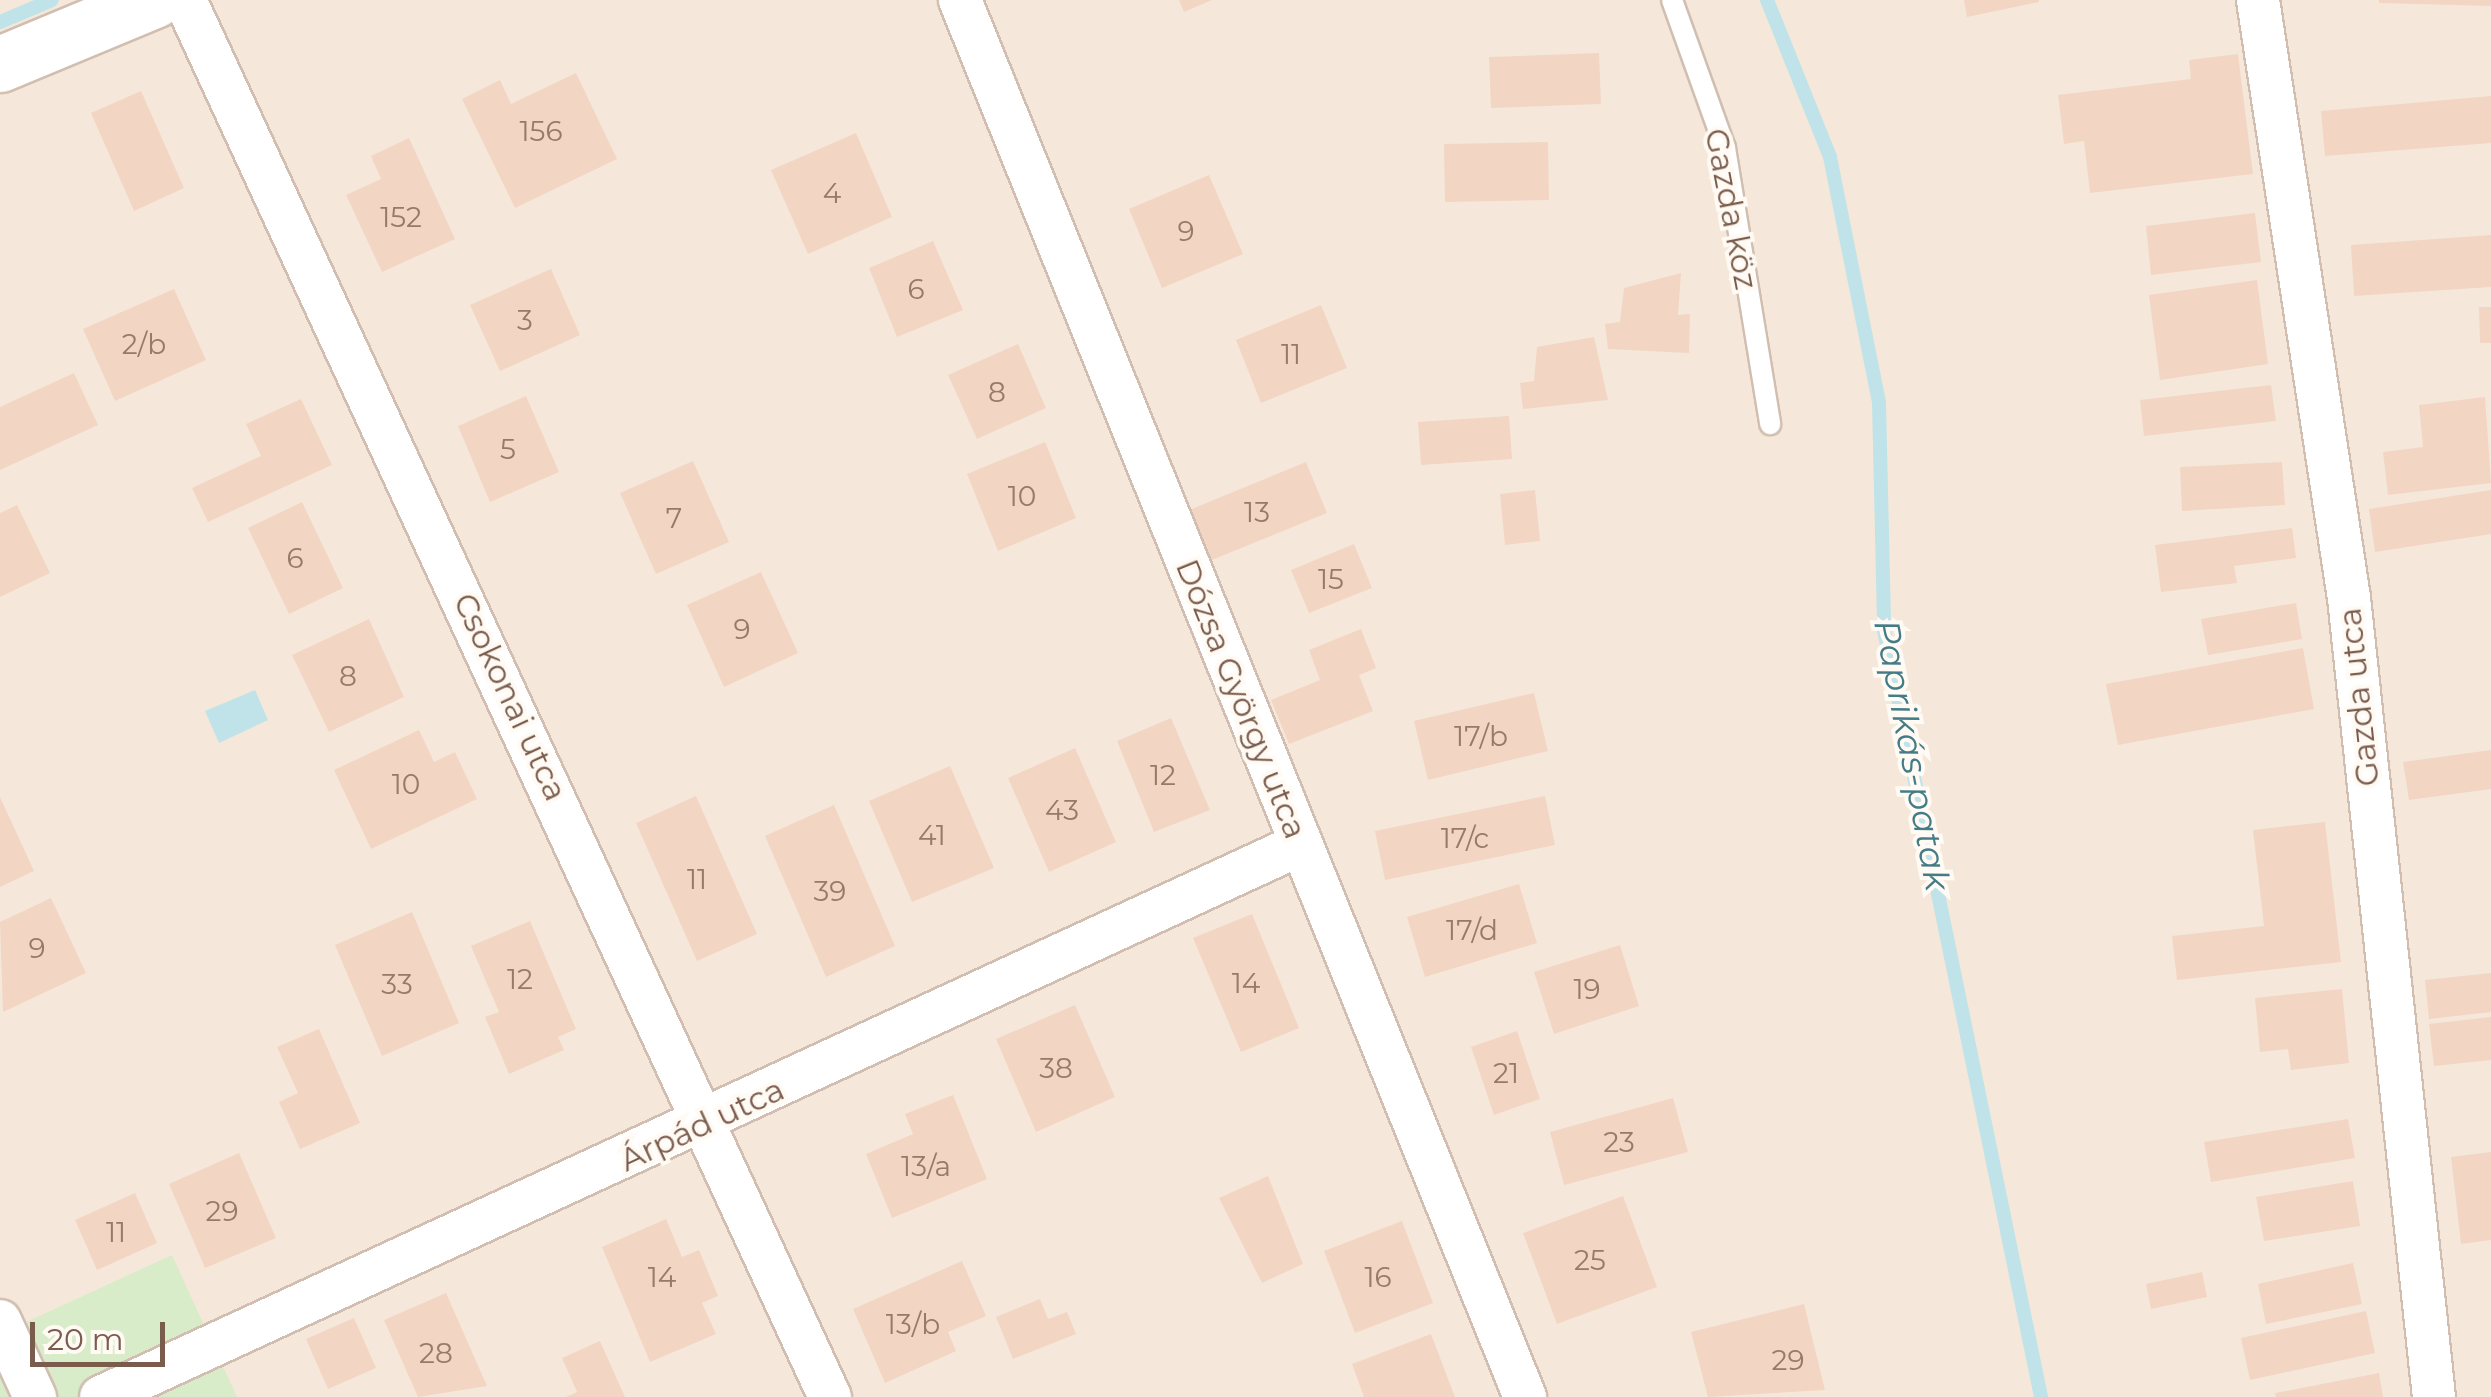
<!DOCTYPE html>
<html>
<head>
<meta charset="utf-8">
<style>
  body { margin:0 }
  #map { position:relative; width:2491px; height:1397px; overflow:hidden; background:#fdf6ec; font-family:Montserrat,sans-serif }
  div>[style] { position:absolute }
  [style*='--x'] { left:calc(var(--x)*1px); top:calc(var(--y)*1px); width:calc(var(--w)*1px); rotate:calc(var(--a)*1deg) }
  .residential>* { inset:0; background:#f5e8da }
  .green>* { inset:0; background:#d8ecc9 }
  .water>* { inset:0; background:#bfe3e8 }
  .stream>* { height:14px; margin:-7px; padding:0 7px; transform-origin:7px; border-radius:7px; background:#bfe3e8 }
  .building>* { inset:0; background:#f3d5c3 }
  .roads { filter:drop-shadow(2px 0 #d1beb0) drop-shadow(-2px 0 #d1beb0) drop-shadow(0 2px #d1beb0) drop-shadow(0 -2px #d1beb0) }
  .lane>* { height:20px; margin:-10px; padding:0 10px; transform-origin:10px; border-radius:10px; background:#fff }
  .street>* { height:42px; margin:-21px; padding:0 21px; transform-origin:21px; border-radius:21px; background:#fff }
  .secondary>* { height:55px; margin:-27.5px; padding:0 27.5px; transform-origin:27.5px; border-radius:27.5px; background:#fff }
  span { translate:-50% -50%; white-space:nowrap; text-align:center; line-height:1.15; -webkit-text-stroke:8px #fffaf3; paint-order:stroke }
  .number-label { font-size:28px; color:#987a6a }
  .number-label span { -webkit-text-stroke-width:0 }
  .street-label { font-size:32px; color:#7a5c4d }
  .water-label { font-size:35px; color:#437c86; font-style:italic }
  .scale { position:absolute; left:30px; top:1322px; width:135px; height:45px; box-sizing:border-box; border:5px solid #7a5c4d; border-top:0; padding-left:12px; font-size:30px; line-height:35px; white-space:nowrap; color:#7a5c4d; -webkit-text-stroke:8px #fffaf3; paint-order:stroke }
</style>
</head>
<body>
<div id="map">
  <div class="residential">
    <div style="clip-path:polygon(0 0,2491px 0,2491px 1397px,0 1397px)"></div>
  </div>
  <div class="green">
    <div style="clip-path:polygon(172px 1255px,237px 1397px,0 1397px,0 1334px)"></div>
  </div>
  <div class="water">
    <div style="clip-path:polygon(255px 690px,268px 720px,219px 743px,205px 711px)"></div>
  </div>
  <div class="stream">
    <div style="--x:1767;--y:0;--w:169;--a:68.1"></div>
    <div style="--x:1830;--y:157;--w:250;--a:78.7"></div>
    <div style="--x:1879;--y:402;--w:228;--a:88.7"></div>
    <div style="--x:1884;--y:630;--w:783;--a:78.43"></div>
    <div style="--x:0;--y:22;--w:56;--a:-22.9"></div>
  </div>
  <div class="building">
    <div style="clip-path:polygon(1179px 0,1212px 0,1184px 12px)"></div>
    <div style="clip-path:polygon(1964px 0,2039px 0,2039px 2px,1967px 17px)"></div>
    <div style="clip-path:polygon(2379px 0,2491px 0,2491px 6px,2379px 3px)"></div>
    <div style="clip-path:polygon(1599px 53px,1601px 104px,1491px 108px,1489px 57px)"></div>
    <div style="clip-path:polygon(2238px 54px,2253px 174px,2090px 193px,2084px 141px,2064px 144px,2058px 95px,2191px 79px,2189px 60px)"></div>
    <div style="clip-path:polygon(576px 73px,617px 159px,515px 208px,462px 99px,500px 80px,511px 104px)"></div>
    <div style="clip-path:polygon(141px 91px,184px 188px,134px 211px,91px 113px)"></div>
    <div style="clip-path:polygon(2491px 96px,2491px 143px,2325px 156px,2321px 111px)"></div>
    <div style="clip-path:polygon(856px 133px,892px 217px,808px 254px,771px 170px)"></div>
    <div style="clip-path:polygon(409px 138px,455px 239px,382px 272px,346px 195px,381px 179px,371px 156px)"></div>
    <div style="clip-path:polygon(1548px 142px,1549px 200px,1445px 202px,1444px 144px)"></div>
    <div style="clip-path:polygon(1209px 175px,1243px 254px,1162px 288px,1129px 209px)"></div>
    <div style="clip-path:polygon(2255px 213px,2261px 262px,2151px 275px,2146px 226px)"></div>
    <div style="clip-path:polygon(2491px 235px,2491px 287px,2354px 296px,2351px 245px)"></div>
    <div style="clip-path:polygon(933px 241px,963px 310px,897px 337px,869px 268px)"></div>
    <div style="clip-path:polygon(551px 269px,580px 335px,500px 371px,470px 305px)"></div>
    <div style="clip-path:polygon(1681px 273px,1678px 315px,1690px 314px,1689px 353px,1608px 349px,1605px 324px,1620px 322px,1624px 288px)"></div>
    <div style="clip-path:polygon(2257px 280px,2268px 364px,2160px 380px,2149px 295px)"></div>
    <div style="clip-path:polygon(174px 289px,206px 360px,115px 401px,83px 329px)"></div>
    <div style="clip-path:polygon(1321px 305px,1347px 368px,1261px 403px,1236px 340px)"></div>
    <div style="clip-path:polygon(2479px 307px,2491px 307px,2491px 343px,2480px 343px)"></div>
    <div style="clip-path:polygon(1594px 337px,1608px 400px,1523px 409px,1520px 383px,1534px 381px,1537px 347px)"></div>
    <div style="clip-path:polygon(1018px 344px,1046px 408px,977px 439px,948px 375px)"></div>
    <div style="clip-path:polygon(74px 373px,98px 425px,0 470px,0 407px)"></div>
    <div style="clip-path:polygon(2271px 385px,2276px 421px,2144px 436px,2140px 400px)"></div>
    <div style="clip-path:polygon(526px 396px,559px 472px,490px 502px,458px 426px)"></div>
    <div style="clip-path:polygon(2485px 397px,2491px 483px,2388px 495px,2383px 452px,2423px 447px,2419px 405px)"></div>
    <div style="clip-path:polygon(301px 399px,332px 465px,208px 522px,192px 488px,261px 456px,246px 424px)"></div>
    <div style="clip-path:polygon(1509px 416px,1512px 459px,1421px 465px,1418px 422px)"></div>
    <div style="clip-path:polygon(1045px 442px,1076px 518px,998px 551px,967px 474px)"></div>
    <div style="clip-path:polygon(693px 461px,729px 542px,656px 574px,620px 493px)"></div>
    <div style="clip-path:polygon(1306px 462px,1327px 513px,1207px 562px,1187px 511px)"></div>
    <div style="clip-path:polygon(2282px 462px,2285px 505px,2182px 511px,2180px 467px)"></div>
    <div style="clip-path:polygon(1535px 490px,1540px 541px,1505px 545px,1500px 494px)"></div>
    <div style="clip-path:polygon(2491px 490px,2491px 534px,2375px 552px,2369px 509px)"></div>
    <div style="clip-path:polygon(302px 502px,343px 588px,289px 614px,248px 528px)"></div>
    <div style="clip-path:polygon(17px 505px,50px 573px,0 597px,0 513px)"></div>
    <div style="clip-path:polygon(2292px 528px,2296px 558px,2234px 566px,2237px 583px,2161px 592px,2155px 545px)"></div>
    <div style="clip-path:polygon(1354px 544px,1372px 588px,1309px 613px,1291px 570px)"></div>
    <div style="clip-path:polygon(761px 572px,798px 653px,724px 687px,687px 605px)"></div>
    <div style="clip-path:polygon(2296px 603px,2302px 639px,2208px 655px,2201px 619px)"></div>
    <div style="clip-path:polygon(369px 619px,404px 697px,329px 732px,292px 655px)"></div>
    <div style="clip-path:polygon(1361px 629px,1376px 668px,1359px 675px,1373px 711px,1289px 744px,1271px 700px,1320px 680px,1309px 650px)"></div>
    <div style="clip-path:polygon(2303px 648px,2314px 709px,2118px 745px,2106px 684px)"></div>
    <div style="clip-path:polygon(1534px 693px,1548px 751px,1428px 780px,1414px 721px)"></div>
    <div style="clip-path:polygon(1171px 718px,1210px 810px,1154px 832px,1117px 741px)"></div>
    <div style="clip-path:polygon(419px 730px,434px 762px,455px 752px,477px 799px,371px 849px,334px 770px)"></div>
    <div style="clip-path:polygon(1075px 748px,1116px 842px,1049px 872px,1008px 778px)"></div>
    <div style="clip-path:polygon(2491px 750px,2491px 789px,2409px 800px,2403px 762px)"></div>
    <div style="clip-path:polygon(950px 766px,994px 868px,912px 902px,869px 801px)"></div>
    <div style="clip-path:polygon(696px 796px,757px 934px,697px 961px,636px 823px)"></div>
    <div style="clip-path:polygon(1545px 796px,1555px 845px,1385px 880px,1375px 831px)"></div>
    <div style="clip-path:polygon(0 797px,34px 871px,0 887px)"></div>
    <div style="clip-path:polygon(834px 805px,895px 946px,826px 977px,765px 836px)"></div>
    <div style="clip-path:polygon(2325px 822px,2341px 962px,2177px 980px,2172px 936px,2264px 926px,2253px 830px)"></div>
    <div style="clip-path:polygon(1519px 884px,1537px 943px,1425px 977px,1407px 917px)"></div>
    <div style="clip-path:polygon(51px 898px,86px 973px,3px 1012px,0 922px)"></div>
    <div style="clip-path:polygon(412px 912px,459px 1023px,382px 1056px,335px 945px)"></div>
    <div style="clip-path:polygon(1252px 914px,1299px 1028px,1241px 1052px,1193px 938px)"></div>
    <div style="clip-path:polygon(530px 921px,576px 1029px,558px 1037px,564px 1050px,509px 1074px,485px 1017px,499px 1012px,471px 946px)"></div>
    <div style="clip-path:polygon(1620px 945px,1639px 1006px,1554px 1034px,1534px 972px)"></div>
    <div style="clip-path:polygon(2491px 973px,2491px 1012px,2429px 1019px,2425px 980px)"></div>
    <div style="clip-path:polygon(2342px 989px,2349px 1063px,2291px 1070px,2288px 1049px,2260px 1052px,2255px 998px)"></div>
    <div style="clip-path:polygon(1075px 1005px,1115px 1097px,1036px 1132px,996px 1039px)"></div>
    <div style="clip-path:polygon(2491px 1017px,2491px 1060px,2434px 1066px,2429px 1024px)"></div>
    <div style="clip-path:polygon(319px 1029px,360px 1123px,300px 1149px,279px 1102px,298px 1093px,277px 1047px)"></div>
    <div style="clip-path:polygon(1517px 1031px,1540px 1099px,1494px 1115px,1471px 1047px)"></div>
    <div style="clip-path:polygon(953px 1095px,987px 1179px,892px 1218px,866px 1154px,913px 1134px,905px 1114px)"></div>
    <div style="clip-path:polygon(1673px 1098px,1688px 1152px,1564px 1185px,1550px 1132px)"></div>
    <div style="clip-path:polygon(2348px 1119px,2355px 1158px,2211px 1182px,2204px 1142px)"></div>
    <div style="clip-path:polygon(2491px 1152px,2491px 1240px,2461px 1244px,2451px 1157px)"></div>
    <div style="clip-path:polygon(239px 1153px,276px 1238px,205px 1268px,169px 1184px)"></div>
    <div style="clip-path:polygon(1268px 1176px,1303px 1264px,1262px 1283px,1219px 1198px)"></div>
    <div style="clip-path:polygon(2353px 1181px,2360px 1226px,2264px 1241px,2256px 1197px)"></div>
    <div style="clip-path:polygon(135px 1193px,157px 1243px,97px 1270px,75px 1220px)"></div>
    <div style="clip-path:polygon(1623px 1196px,1657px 1287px,1557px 1324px,1523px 1233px)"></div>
    <div style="clip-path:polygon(666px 1219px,682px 1257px,699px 1250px,718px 1296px,702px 1303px,716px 1334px,650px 1362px,602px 1247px)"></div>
    <div style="clip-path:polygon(1402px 1221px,1433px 1303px,1355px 1333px,1324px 1251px)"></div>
    <div style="clip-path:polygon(962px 1261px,986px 1316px,948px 1332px,956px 1351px,885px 1383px,853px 1309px)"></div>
    <div style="clip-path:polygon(2353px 1263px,2362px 1304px,2266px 1324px,2258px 1284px)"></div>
    <div style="clip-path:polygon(2202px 1272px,2207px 1297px,2151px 1309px,2146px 1284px)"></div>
    <div style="clip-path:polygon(446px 1293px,487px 1386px,418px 1397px,384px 1320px)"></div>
    <div style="clip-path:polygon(1040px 1299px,1048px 1319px,1067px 1312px,1076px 1334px,1013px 1359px,996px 1317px)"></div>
    <div style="clip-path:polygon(1804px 1304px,1825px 1390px,1708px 1397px,1691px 1332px)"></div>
    <div style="clip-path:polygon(2366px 1311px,2375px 1353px,2250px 1380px,2241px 1338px)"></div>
    <div style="clip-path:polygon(354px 1318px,376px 1368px,328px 1389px,306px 1339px)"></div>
    <div style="clip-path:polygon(1431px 1334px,1455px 1397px,1364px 1397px,1352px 1364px)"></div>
    <div style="clip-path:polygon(600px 1341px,625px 1397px,566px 1397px,577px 1392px,562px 1358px)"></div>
    <div style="clip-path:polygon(2379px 1373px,2383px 1397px,2276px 1397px,2275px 1393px)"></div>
  </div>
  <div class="roads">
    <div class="lane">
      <div style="--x:1672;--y:0;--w:157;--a:70.3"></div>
      <div style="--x:1725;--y:148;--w:280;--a:80.7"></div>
    </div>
    <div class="street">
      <div style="--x:185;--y:0;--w:1539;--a:65.22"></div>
      <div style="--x:960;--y:0;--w:1507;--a:67.98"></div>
      <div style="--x:2258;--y:0;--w:605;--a:81.35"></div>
      <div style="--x:2349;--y:598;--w:804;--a:83.93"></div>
      <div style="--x:0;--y:1321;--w:84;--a:65.3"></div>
      <div style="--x:101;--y:1397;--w:1319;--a:-24.74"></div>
    </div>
    <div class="secondary">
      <div style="--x:0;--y:64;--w:167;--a:-22.6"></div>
    </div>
  </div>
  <div class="number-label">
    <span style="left:541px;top:131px">156</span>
    <span style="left:832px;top:193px">4</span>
    <span style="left:401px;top:217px">152</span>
    <span style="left:1186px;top:231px">9</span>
    <span style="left:916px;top:289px">6</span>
    <span style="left:525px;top:320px">3</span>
    <span style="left:144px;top:344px">2/b</span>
    <span style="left:1291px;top:354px">11</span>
    <span style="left:997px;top:392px">8</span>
    <span style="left:508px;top:449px">5</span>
    <span style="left:1022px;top:496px">10</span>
    <span style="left:1257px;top:512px">13</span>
    <span style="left:674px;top:518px">7</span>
    <span style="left:295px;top:558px">6</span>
    <span style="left:1331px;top:579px">15</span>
    <span style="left:742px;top:629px">9</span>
    <span style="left:348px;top:676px">8</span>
    <span style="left:1481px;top:736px">17/b</span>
    <span style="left:1163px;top:775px">12</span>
    <span style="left:406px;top:784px">10</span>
    <span style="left:1062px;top:810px">43</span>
    <span style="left:932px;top:835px">41</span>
    <span style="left:1465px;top:838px">17/c</span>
    <span style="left:697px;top:879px">11</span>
    <span style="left:830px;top:891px">39</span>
    <span style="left:1472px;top:930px">17/d</span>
    <span style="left:37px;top:948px">9</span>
    <span style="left:520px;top:979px">12</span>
    <span style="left:1246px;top:983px">14</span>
    <span style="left:397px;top:984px">33</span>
    <span style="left:1587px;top:989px">19</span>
    <span style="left:1056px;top:1068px">38</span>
    <span style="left:1506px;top:1073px">21</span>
    <span style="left:1619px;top:1142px">23</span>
    <span style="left:926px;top:1166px">13/a</span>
    <span style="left:222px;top:1211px">29</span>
    <span style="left:116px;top:1232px">11</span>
    <span style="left:1590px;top:1260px">25</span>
    <span style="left:662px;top:1277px">14</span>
    <span style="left:1378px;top:1277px">16</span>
    <span style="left:913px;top:1324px">13/b</span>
    <span style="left:436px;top:1353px">28</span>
    <span style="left:1788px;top:1360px">29</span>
  </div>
  <div class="street-label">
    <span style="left:1731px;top:209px;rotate:79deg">Gazda köz</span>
    <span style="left:510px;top:697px;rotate:65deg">Csokonai utca</span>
    <span style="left:2359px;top:697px;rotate:-96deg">Gazda utca</span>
    <span style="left:1241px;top:699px;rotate:68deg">Dózsa György utca</span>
    <span style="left:702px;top:1125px;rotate:-25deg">Árpád utca</span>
  </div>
  <div class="water-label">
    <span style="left:1912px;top:755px;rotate:79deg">Paprikás-patak</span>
  </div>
  <div class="scale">20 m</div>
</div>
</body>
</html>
